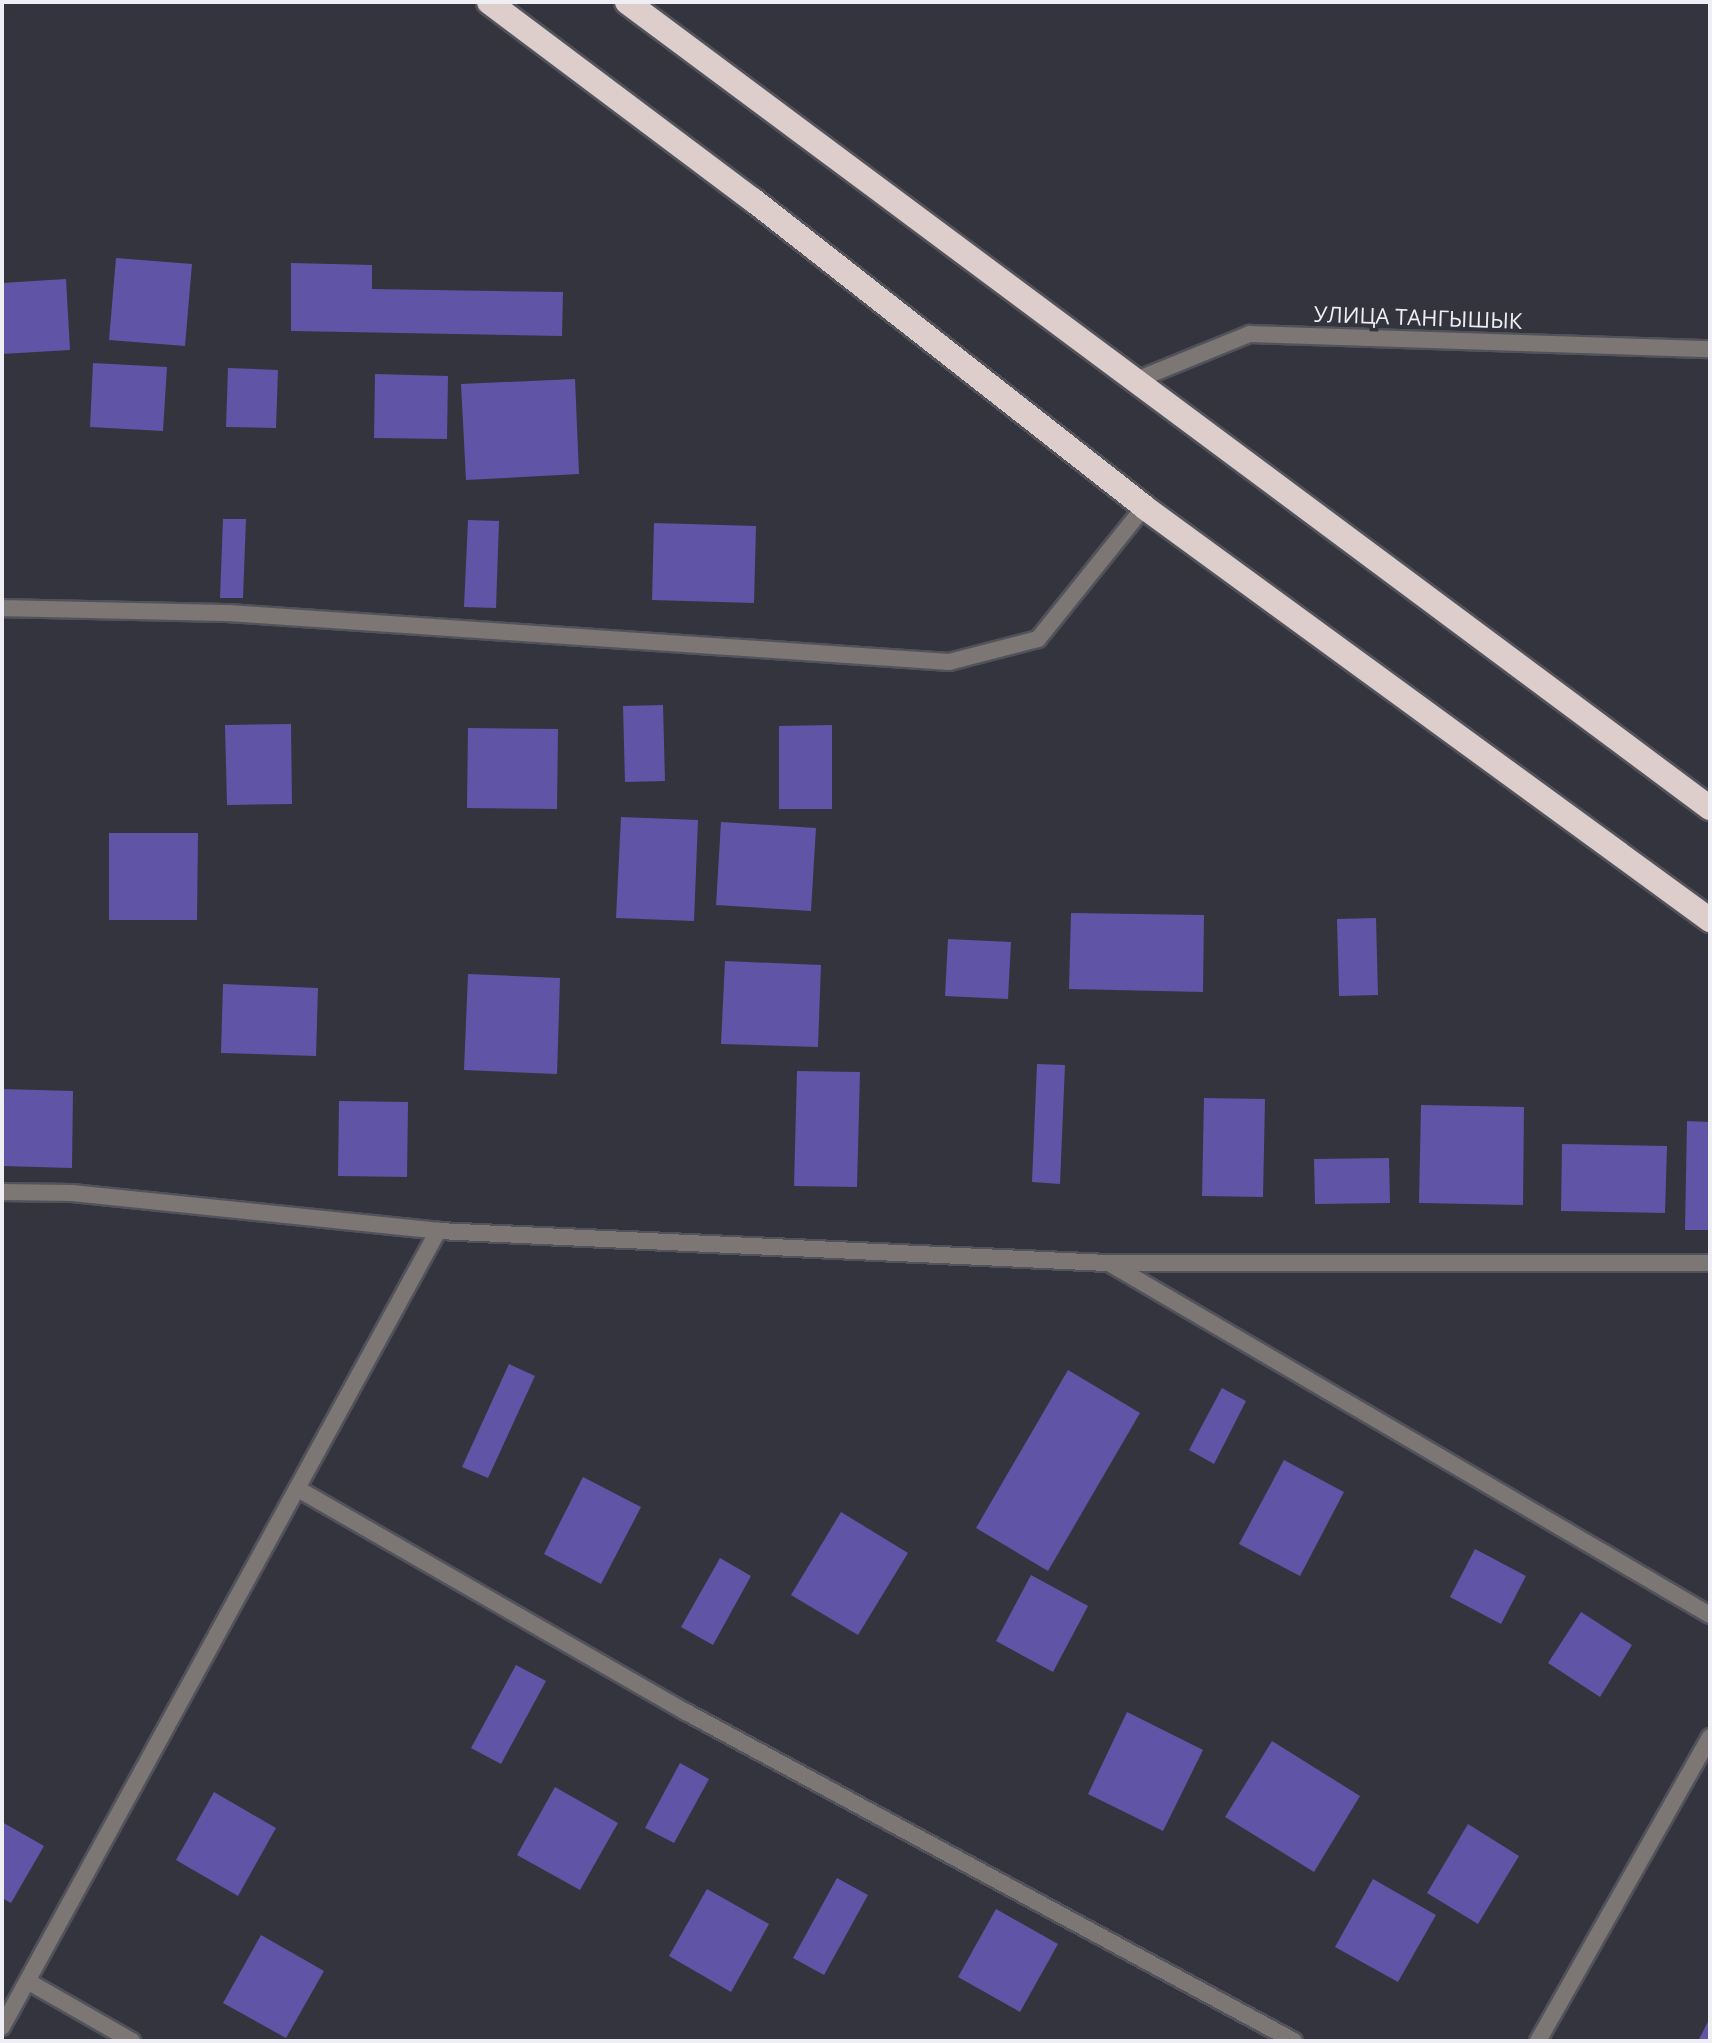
<!DOCTYPE html>
<html>
<head>
<meta charset="utf-8">
<style>
  body { margin:0 }
  #map { position:relative; width:1712px; height:2043px; overflow:hidden; background:#34343e; font-family:"Open Sans",sans-serif }
  div>[style] { position:absolute }
  [style*='--x'] { left:calc(var(--x)*1px); top:calc(var(--y)*1px); width:calc(var(--w)*1px); rotate:calc(var(--a)*1deg) }
  .building>* { inset:0; background:#5f54a6 }
  .roads { filter:drop-shadow(2px 0 #52525b) drop-shadow(-2px 0 #52525b) drop-shadow(0 2px #52525b) drop-shadow(0 -2px #52525b) }
  .lane>* { height:16px; margin:-8px; padding:0 8px; transform-origin:8px; border-radius:8px; background:#7c7675 }
  .street>* { height:16px; margin:-8px; padding:0 8px; transform-origin:8px; border-radius:8px; background:#7c7675 }
  .highway>* { height:24px; margin:-12px; padding:0 12px; transform-origin:12px; border-radius:12px; background:#ddcecc }
  span { translate:-50% -50%; white-space:nowrap; text-align:center; line-height:1.15; -webkit-text-stroke:7px #34343e; paint-order:stroke }
  .street-label { font-size:22px; color:#eeeef4 }
  .frame { position:absolute; inset:0; border:4px solid #eeeef4; pointer-events:none }
</style>
</head>
<body>
<div id="map">
  <div class="building">
    <div style="clip-path:polygon(116px 258px,192px 264px,185px 346px,109px 340px)"></div>
    <div style="clip-path:polygon(291px 263px,372px 265px,372px 289px,563px 292px,562px 336px,291px 331px)"></div>
    <div style="clip-path:polygon(66px 279px,70px 350px,2px 354px,2px 283px)"></div>
    <div style="clip-path:polygon(93px 363px,167px 367px,163px 431px,90px 427px)"></div>
    <div style="clip-path:polygon(228px 368px,278px 370px,276px 428px,226px 427px)"></div>
    <div style="clip-path:polygon(375px 374px,448px 376px,447px 439px,374px 438px)"></div>
    <div style="clip-path:polygon(575px 379px,579px 474px,466px 480px,461px 384px)"></div>
    <div style="clip-path:polygon(223px 519px,246px 519px,243px 598px,220px 598px)"></div>
    <div style="clip-path:polygon(468px 520px,499px 521px,496px 608px,464px 607px)"></div>
    <div style="clip-path:polygon(654px 523px,756px 526px,754px 603px,652px 600px)"></div>
    <div style="clip-path:polygon(663px 705px,665px 781px,625px 782px,623px 706px)"></div>
    <div style="clip-path:polygon(291px 724px,292px 804px,227px 805px,225px 725px)"></div>
    <div style="clip-path:polygon(832px 725px,832px 809px,779px 809px,779px 726px)"></div>
    <div style="clip-path:polygon(468px 728px,558px 729px,557px 809px,467px 808px)"></div>
    <div style="clip-path:polygon(621px 817px,698px 820px,694px 921px,616px 918px)"></div>
    <div style="clip-path:polygon(721px 822px,816px 828px,811px 911px,716px 905px)"></div>
    <div style="clip-path:polygon(109px 833px,198px 833px,197px 920px,109px 920px)"></div>
    <div style="clip-path:polygon(1071px 913px,1204px 915px,1203px 992px,1069px 989px)"></div>
    <div style="clip-path:polygon(1376px 918px,1378px 995px,1339px 996px,1337px 919px)"></div>
    <div style="clip-path:polygon(948px 939px,1011px 942px,1008px 999px,945px 996px)"></div>
    <div style="clip-path:polygon(725px 961px,821px 965px,818px 1047px,721px 1044px)"></div>
    <div style="clip-path:polygon(468px 974px,560px 978px,557px 1074px,464px 1070px)"></div>
    <div style="clip-path:polygon(223px 984px,318px 988px,316px 1056px,221px 1053px)"></div>
    <div style="clip-path:polygon(1037px 1064px,1065px 1065px,1060px 1184px,1032px 1182px)"></div>
    <div style="clip-path:polygon(797px 1071px,860px 1072px,857px 1187px,794px 1186px)"></div>
    <div style="clip-path:polygon(2px 1089px,73px 1091px,72px 1168px,2px 1166px)"></div>
    <div style="clip-path:polygon(1204px 1098px,1265px 1099px,1263px 1197px,1202px 1196px)"></div>
    <div style="clip-path:polygon(339px 1101px,408px 1102px,407px 1177px,338px 1176px)"></div>
    <div style="clip-path:polygon(1421px 1105px,1524px 1107px,1523px 1205px,1419px 1203px)"></div>
    <div style="clip-path:polygon(1687px 1121px,1710px 1122px,1710px 1230px,1685px 1230px)"></div>
    <div style="clip-path:polygon(1562px 1144px,1667px 1146px,1665px 1213px,1561px 1211px)"></div>
    <div style="clip-path:polygon(1389px 1158px,1390px 1203px,1315px 1204px,1314px 1159px)"></div>
    <div style="clip-path:polygon(509px 1364px,535px 1376px,488px 1478px,462px 1467px)"></div>
    <div style="clip-path:polygon(1068px 1370px,1140px 1413px,1048px 1571px,976px 1528px)"></div>
    <div style="clip-path:polygon(1222px 1388px,1246px 1401px,1214px 1464px,1189px 1450px)"></div>
    <div style="clip-path:polygon(1284px 1460px,1344px 1492px,1300px 1576px,1239px 1544px)"></div>
    <div style="clip-path:polygon(583px 1477px,641px 1507px,601px 1584px,544px 1554px)"></div>
    <div style="clip-path:polygon(841px 1512px,908px 1553px,858px 1635px,791px 1595px)"></div>
    <div style="clip-path:polygon(1475px 1549px,1526px 1576px,1501px 1624px,1450px 1597px)"></div>
    <div style="clip-path:polygon(720px 1558px,751px 1576px,713px 1645px,681px 1627px)"></div>
    <div style="clip-path:polygon(1031px 1575px,1088px 1606px,1053px 1672px,996px 1641px)"></div>
    <div style="clip-path:polygon(1581px 1612px,1632px 1645px,1600px 1697px,1548px 1663px)"></div>
    <div style="clip-path:polygon(516px 1665px,546px 1681px,501px 1764px,471px 1748px)"></div>
    <div style="clip-path:polygon(1127px 1712px,1203px 1750px,1163px 1831px,1088px 1794px)"></div>
    <div style="clip-path:polygon(1272px 1741px,1360px 1796px,1314px 1872px,1225px 1817px)"></div>
    <div style="clip-path:polygon(680px 1763px,709px 1779px,674px 1843px,645px 1828px)"></div>
    <div style="clip-path:polygon(555px 1787px,618px 1823px,580px 1890px,517px 1855px)"></div>
    <div style="clip-path:polygon(214px 1792px,276px 1828px,238px 1896px,176px 1860px)"></div>
    <div style="clip-path:polygon(2px 1822px,44px 1846px,11px 1903px,2px 1898px)"></div>
    <div style="clip-path:polygon(1468px 1824px,1519px 1856px,1478px 1924px,1427px 1893px)"></div>
    <div style="clip-path:polygon(837px 1878px,868px 1895px,824px 1975px,793px 1958px)"></div>
    <div style="clip-path:polygon(1373px 1879px,1436px 1915px,1398px 1982px,1335px 1947px)"></div>
    <div style="clip-path:polygon(707px 1889px,769px 1924px,731px 1992px,669px 1956px)"></div>
    <div style="clip-path:polygon(996px 1909px,1058px 1944px,1020px 2012px,958px 1977px)"></div>
    <div style="clip-path:polygon(261px 1935px,324px 1971px,286px 2038px,223px 2003px)"></div>
    <div style="clip-path:polygon(1710px 2018px,1710px 2041px,1698px 2041px)"></div>
  </div>
  <div class="roads">
    <div class="lane">
      <div style="--x:2;--y:608;--w:226;--a:1.3"></div>
      <div style="--x:228;--y:613;--w:723;--a:3.89"></div>
      <div style="--x:949;--y:662;--w:92;--a:-14.5"></div>
      <div style="--x:1038;--y:639;--w:169;--a:-51.2"></div>
    </div>
    <div class="street">
      <div style="--x:1134;--y:381;--w:125;--a:-22.1"></div>
      <div style="--x:1250;--y:334;--w:460;--a:1.9"></div>
      <div style="--x:2;--y:1192;--w:70;--a:0.8"></div>
      <div style="--x:72;--y:1193;--w:368;--a:5.9"></div>
      <div style="--x:438;--y:1231;--w:670;--a:2.74"></div>
      <div style="--x:1107;--y:1263;--w:603;--a:0"></div>
      <div style="--x:1109;--y:1263;--w:696;--a:30.36"></div>
      <div style="--x:298;--y:1489;--w:448;--a:29.9"></div>
      <div style="--x:686;--y:1712;--w:691;--a:28.42"></div>
      <div style="--x:29;--y:1982;--w:119;--a:29.8"></div>
      <div style="--x:2;--y:2027;--w:908;--a:-61.29"></div>
      <div style="--x:1538;--y:2041;--w:349;--a:-60.5"></div>
    </div>
    <div class="highway">
      <div style="--x:489;--y:2;--w:330;--a:36.9"></div>
      <div style="--x:753;--y:200;--w:497;--a:38.1"></div>
      <div style="--x:1144;--y:507;--w:701;--a:36.12"></div>
      <div style="--x:627;--y:2;--w:1350;--a:36.66"></div>
    </div>
  </div>
  <div class="street-label">
    <span style="left:1418px;top:317px;rotate:2deg">УЛИЦА ТАНГЫШЫК</span>
  </div>
  <div class="frame"></div>
</div>
</body>
</html>
